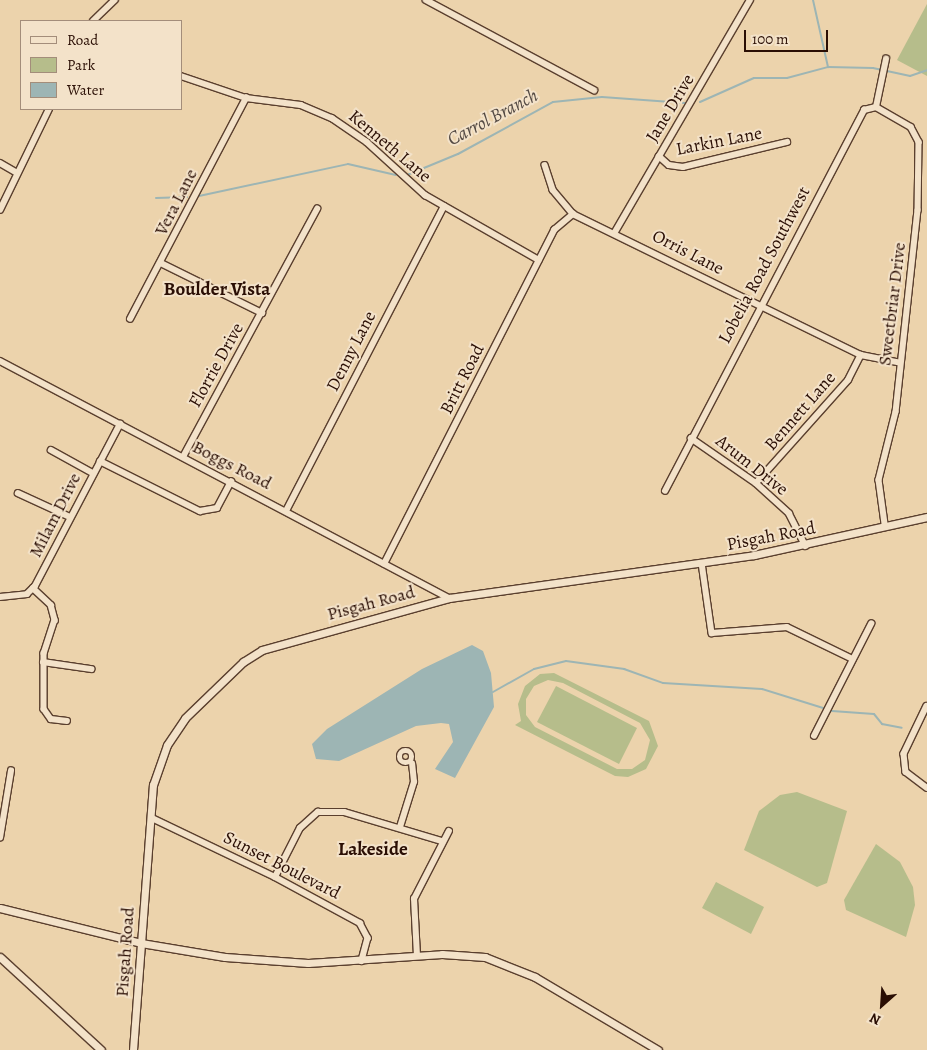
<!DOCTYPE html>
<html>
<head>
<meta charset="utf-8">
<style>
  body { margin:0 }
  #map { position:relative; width:927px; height:1050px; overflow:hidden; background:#ecd3ac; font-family:Alegreya,serif }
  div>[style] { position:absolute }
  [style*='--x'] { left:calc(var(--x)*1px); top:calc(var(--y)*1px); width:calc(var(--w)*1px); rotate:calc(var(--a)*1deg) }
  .green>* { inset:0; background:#b6bd8b }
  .water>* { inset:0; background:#9db5b4 }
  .stream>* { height:2px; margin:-1px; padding:0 1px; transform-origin:1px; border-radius:1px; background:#9db5b4 }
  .roads { filter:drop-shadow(1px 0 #5a3f2e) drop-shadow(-1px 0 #5a3f2e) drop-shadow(0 1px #5a3f2e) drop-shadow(0 -1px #5a3f2e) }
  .minor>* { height:5.5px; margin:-2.75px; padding:0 2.75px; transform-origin:2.75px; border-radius:2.75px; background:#f3e2c9 }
  .minor>.ring { margin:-2.75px; padding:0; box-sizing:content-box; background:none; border:5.5px solid #f3e2c9; border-radius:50% }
  .tertiary>* { height:7px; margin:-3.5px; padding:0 3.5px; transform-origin:3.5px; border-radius:3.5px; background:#f3e2c9 }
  span { translate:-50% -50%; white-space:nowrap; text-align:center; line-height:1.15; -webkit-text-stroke:4px #f3e2c9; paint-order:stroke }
  .street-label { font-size:18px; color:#2a0e04 }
  .water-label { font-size:19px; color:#524842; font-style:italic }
  .neighbourhood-label { font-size:19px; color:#2a0e04; font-weight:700 }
  .legend { position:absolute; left:20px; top:20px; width:162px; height:90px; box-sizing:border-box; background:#f3e2c9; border:1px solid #a38d7a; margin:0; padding:6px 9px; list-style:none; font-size:15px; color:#2a0e04 }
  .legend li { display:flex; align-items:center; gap:10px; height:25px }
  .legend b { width:25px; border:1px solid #a38d7a }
  .north { position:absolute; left:857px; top:980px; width:50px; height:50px; -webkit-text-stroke:4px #f3e2c9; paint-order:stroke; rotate:206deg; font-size:14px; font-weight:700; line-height:20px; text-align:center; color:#2a0e04 }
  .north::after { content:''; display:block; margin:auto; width:18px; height:22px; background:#2a0e04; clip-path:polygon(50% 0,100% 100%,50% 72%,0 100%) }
  .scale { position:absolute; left:744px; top:30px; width:84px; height:22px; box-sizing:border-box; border:2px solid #2a0e04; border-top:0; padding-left:6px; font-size:15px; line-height:18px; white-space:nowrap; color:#2a0e04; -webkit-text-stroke:4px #f3e2c9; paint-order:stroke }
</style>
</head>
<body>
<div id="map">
  <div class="green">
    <div style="clip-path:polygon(927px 4px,927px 76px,897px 60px)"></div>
    <div style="clip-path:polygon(evenodd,554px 673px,649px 721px,658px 746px,646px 769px,628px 777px,615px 776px,515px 725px,521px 721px,518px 704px,525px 686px,540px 674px,554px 673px,548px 680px,563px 683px,640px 723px,650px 740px,645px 760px,632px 769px,617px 769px,535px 727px,526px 715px,526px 699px,534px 686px,548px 680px)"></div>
    <div style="clip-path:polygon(556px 686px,637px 728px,619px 764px,537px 722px)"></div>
    <div style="clip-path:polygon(797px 792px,847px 811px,827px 883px,817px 887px,744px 850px,759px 811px,780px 795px)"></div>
    <div style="clip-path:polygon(876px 844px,900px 862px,913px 887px,915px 905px,906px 937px,846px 910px,844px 900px)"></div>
    <div style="clip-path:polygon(716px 882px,764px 907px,751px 934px,702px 908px)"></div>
  </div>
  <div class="water">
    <div style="clip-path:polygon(472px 645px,483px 651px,491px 673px,494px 707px,455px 778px,435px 769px,453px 742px,449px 724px,441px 723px,416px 726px,339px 761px,316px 759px,312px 744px,327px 729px,422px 669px)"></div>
  </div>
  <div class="stream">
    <div style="--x:813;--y:0;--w:69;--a:77.4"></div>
    <div style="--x:700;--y:102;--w:59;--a:-24"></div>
    <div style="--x:754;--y:78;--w:33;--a:0"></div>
    <div style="--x:787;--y:78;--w:42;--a:-15"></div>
    <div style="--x:828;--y:67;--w:45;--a:1.3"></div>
    <div style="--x:873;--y:68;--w:38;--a:12"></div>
    <div style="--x:910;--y:76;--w:18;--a:-19"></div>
    <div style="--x:407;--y:175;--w:55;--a:-22.4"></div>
    <div style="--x:458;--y:154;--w:108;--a:-28.7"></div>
    <div style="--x:553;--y:102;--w:49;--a:-5.8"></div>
    <div style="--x:602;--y:97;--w:83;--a:4.1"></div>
    <div style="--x:199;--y:196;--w:152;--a:-12.1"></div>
    <div style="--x:348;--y:164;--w:49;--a:12.9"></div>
    <div style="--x:156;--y:198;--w:31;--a:-2"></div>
    <div style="--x:493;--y:692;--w:47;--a:-29.3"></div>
    <div style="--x:534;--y:669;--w:33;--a:-14"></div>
    <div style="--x:566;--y:661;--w:59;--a:7.9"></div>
    <div style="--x:624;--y:669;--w:41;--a:19.7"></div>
    <div style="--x:663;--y:683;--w:99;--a:3.5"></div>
    <div style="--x:762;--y:689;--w:64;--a:17.3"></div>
    <div style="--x:832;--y:711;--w:42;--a:4.1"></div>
    <div style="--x:874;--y:714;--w:13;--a:51"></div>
    <div style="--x:882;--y:724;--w:20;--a:11"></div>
  </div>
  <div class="roads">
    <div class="minor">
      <div style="--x:426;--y:0;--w:191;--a:28.2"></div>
      <div style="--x:93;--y:21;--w:30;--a:-44"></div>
      <div style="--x:181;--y:76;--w:69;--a:18.7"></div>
      <div style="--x:246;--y:98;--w:55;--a:7.3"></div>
      <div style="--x:301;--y:105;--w:34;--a:23"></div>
      <div style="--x:332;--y:118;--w:42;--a:34.4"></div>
      <div style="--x:367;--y:142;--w:79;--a:42.4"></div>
      <div style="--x:425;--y:195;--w:131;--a:29.7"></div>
      <div style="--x:876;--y:107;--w:49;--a:-78.2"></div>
      <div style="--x:659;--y:156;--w:13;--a:42"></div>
      <div style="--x:669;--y:165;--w:14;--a:8"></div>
      <div style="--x:683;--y:167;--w:107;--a:-13.5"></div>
      <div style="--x:0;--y:163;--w:20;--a:30"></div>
      <div style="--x:545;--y:165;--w:26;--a:72"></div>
      <div style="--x:553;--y:190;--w:31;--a:50"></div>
      <div style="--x:573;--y:214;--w:321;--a:26.1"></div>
      <div style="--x:861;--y:355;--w:38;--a:11"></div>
      <div style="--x:0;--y:210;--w:112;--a:-64.1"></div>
      <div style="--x:615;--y:232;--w:268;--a:-59.8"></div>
      <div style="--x:161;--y:263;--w:113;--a:26.3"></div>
      <div style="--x:130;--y:319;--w:250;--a:-62.3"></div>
      <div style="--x:0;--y:361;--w:508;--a:27.83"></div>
      <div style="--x:691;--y:438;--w:79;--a:34.7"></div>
      <div style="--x:756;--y:483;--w:45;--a:42.3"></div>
      <div style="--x:789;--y:513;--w:37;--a:63"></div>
      <div style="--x:51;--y:450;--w:48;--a:28.7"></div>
      <div style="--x:183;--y:457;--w:282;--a:-61.6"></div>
      <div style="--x:100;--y:461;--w:112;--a:26.6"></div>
      <div style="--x:200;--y:511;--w:17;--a:-10"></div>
      <div style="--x:217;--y:508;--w:30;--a:-62"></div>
      <div style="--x:756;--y:483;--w:138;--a:-48.2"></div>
      <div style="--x:848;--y:380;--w:28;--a:-63"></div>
      <div style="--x:665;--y:491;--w:430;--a:-62.4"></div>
      <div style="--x:864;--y:110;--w:12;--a:-14"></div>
      <div style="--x:876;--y:107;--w:40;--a:29.7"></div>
      <div style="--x:911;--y:127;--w:17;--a:62"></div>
      <div style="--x:919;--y:142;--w:68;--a:90.8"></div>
      <div style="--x:918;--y:210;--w:203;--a:96.2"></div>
      <div style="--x:896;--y:412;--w:70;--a:104"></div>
      <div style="--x:879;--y:480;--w:44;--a:82.2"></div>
      <div style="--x:18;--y:493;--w:57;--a:24.8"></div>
      <div style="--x:286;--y:511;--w:343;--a:-62.6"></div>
      <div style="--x:702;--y:563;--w:71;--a:81.9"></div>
      <div style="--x:712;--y:633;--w:75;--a:-4.6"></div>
      <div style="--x:787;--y:627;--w:73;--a:25.9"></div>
      <div style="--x:384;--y:564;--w:375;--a:-63"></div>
      <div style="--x:554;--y:230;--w:25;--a:-40"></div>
      <div style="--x:33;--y:588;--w:25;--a:43"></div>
      <div style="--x:51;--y:605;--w:16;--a:75"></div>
      <div style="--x:55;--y:620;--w:35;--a:108"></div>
      <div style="--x:44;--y:653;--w:56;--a:90"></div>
      <div style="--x:44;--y:709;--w:12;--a:55"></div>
      <div style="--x:51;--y:719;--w:16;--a:7"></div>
      <div style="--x:0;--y:597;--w:27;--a:-6"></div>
      <div style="--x:27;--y:594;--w:11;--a:-45"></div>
      <div style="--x:35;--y:586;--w:183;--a:-62.3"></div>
      <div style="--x:43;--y:662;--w:49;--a:8.3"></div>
      <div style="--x:927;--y:706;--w:53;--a:115.6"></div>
      <div style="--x:904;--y:754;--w:18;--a:84"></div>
      <div style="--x:906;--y:772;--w:26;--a:37"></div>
      <div style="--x:814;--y:736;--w:126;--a:-63"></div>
      <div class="ring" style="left:400px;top:751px;width:6.5px;height:6.5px"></div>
      <div style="--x:152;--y:818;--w:136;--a:25.6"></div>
      <div style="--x:275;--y:877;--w:97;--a:28.4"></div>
      <div style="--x:360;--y:923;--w:17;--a:62"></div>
      <div style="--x:368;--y:938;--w:24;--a:105"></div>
      <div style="--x:400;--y:827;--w:47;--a:-72.7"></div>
      <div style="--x:414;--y:782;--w:18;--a:-96"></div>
      <div style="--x:0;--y:838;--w:68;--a:-80.7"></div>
      <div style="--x:275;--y:877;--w:55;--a:-63"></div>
      <div style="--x:300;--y:828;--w:24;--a:-42"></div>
      <div style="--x:318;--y:812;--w:26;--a:0"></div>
      <div style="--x:344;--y:812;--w:102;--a:16.5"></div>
      <div style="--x:417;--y:956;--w:57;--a:-93"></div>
      <div style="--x:414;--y:899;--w:76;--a:-62.8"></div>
    </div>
    <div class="tertiary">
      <div style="--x:0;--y:908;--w:145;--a:13.9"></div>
      <div style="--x:141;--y:943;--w:85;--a:9.5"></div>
      <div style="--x:225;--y:957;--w:83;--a:4.1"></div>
      <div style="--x:308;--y:963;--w:134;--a:-3.8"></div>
      <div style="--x:442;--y:954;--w:43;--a:4"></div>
      <div style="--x:485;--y:957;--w:54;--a:21.8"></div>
      <div style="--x:535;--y:977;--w:143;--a:30.7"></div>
      <div style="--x:0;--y:957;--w:137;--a:42.6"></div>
      <div style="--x:133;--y:1050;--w:266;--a:-85.7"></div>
      <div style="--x:153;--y:785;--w:42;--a:-70.7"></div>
      <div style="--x:167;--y:745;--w:32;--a:-56"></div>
      <div style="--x:185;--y:718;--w:81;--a:-44"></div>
      <div style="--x:243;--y:662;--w:22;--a:-32"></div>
      <div style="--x:262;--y:650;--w:194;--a:-15.5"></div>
      <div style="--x:449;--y:598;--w:308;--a:-8"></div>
      <div style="--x:754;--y:555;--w:177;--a:-12.4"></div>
    </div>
  </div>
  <div class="street-label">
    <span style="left:670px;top:108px;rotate:-59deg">Jane Drive</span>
    <span style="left:719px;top:141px;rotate:-11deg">Larkin Lane</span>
    <span style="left:390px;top:146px;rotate:40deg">Kenneth Lane</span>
    <span style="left:176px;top:202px;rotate:-63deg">Vera Lane</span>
    <span style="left:688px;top:252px;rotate:27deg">Orris Lane</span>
    <span style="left:764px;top:265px;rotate:-62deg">Lobelia Road Southwest</span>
    <span style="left:892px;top:304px;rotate:-83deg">Sweetbriar Drive</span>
    <span style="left:351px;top:351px;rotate:-63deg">Denny Lane</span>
    <span style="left:216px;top:365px;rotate:-61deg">Florrie Drive</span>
    <span style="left:462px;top:379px;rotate:-63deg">Britt Road</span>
    <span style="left:800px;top:411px;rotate:-49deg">Bennett Lane</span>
    <span style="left:232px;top:465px;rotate:27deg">Boggs Road</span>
    <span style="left:752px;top:465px;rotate:38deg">Arum Drive</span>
    <span style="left:55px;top:515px;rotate:-63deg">Milam Drive</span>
    <span style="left:771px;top:536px;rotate:-11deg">Pisgah Road</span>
    <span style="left:371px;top:603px;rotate:-15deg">Pisgah Road</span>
    <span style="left:282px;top:865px;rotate:27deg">Sunset Boulevard</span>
    <span style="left:125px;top:952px;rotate:-86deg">Pisgah Road</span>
  </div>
  <div class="water-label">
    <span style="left:493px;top:118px;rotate:-28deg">Carrol Branch</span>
  </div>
  <div class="neighbourhood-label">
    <span style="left:217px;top:290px">Boulder Vista</span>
    <span style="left:373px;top:850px">Lakeside</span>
  </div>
  <ul class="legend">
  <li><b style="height:6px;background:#f3e2c9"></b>Road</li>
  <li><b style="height:14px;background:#b6bd8b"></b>Park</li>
  <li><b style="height:14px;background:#9db5b4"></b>Water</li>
  </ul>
  <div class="north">N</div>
  <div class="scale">100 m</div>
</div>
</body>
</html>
